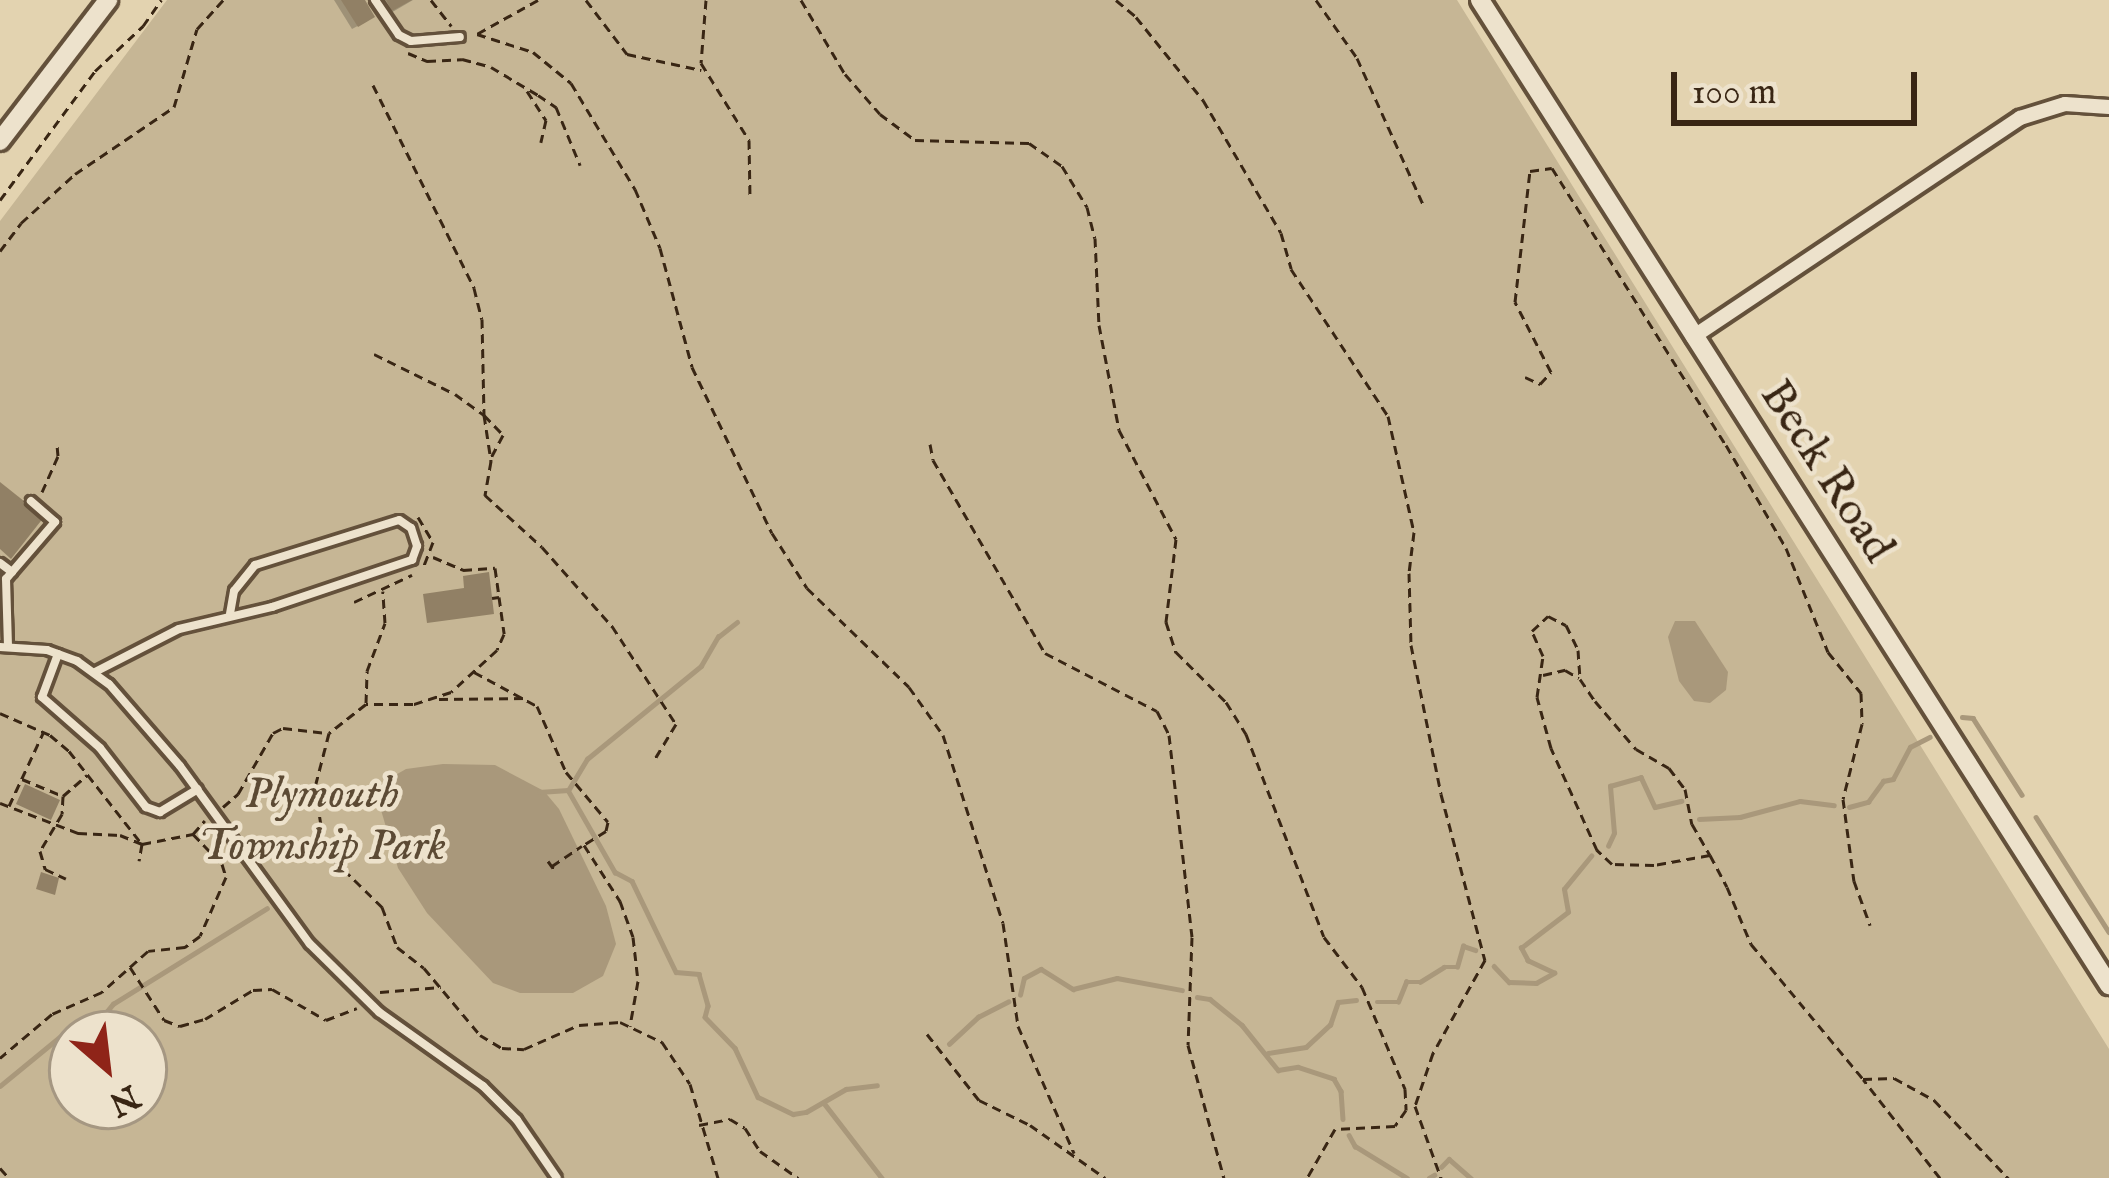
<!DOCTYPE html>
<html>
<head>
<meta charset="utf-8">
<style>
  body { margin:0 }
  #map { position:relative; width:2109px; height:1178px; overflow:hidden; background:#e3d3b0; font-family:"IM FELL English",serif }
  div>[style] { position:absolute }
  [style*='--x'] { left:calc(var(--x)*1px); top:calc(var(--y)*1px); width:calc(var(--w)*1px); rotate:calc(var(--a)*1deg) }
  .green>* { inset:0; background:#c6b695 }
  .water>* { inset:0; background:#a9987b }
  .shadow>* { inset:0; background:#0003 }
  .stream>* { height:4.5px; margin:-2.25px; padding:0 2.25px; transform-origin:2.25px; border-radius:2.25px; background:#a9987b }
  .building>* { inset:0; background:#918065 }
  .path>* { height:3px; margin-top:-1.5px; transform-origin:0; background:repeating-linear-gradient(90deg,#392614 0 9px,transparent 0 15px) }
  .roads { filter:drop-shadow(3px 0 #64513b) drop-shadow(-3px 0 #64513b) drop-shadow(0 3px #64513b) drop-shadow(0 -3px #64513b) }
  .lane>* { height:8px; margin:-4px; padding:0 4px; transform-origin:4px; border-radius:4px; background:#ede2cc }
  .street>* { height:14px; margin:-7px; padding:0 7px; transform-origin:7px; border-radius:7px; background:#ede2cc }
  .secondary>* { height:18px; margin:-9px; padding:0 9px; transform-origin:9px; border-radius:9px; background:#ede2cc }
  span { translate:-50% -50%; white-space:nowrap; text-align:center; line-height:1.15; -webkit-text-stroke:9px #ede2cc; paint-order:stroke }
  .street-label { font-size:45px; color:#392614 }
  .park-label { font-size:45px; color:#5c4a34; font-style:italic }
  .north { position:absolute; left:48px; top:1010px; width:120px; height:120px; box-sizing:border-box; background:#ede2cc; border:3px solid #a59782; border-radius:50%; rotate:152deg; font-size:33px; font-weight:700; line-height:48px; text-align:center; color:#392614 }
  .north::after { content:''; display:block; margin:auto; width:42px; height:54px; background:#8f2418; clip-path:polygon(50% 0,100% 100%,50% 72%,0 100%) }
  .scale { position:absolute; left:1671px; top:72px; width:246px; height:54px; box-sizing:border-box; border:6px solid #392614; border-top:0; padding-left:15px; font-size:36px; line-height:42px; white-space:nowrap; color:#392614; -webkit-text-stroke:9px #ede2cc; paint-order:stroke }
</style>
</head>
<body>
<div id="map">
  <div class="green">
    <div style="clip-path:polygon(evenodd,167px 0,1457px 0,2109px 1049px,2109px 1178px,0 1178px,0 221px,167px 0,72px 1034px,144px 1034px,144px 1106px,72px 1106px,72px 1034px)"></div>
  </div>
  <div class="water">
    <div style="clip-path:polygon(1675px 621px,1695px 621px,1728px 672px,1726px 690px,1710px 703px,1694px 701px,1679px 681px,1668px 637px)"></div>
    <div style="clip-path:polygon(443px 764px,495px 765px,544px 791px,559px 809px,606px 906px,616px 944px,603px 976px,573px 993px,520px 993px,493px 983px,427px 913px,398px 868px,381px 810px,385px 781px,406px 769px)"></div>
  </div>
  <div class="shadow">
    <div style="clip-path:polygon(334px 0,361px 0,367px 21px,352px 29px)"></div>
    <div style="clip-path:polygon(374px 0,413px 0,384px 17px)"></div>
  </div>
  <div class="stream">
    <div style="--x:1962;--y:717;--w:11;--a:5"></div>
    <div style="--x:1973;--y:718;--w:91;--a:57.5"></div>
    <div style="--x:569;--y:789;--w:35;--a:-59"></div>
    <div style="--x:587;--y:759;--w:147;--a:-39.2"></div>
    <div style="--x:701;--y:666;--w:34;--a:-60"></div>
    <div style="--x:718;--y:637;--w:24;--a:-38"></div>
    <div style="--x:568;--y:790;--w:95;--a:60.2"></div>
    <div style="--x:615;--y:872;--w:19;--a:28"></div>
    <div style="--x:632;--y:881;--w:101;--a:64.2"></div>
    <div style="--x:676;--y:972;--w:23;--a:5"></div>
    <div style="--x:699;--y:974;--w:33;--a:74"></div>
    <div style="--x:708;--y:1006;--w:11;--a:105"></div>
    <div style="--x:705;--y:1017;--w:43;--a:45.9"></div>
    <div style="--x:735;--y:1048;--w:54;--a:64.9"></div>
    <div style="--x:758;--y:1097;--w:39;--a:26"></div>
    <div style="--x:793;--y:1114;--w:13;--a:-9"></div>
    <div style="--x:806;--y:1112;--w:46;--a:-29.9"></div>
    <div style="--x:846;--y:1089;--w:31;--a:-7"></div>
    <div style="--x:539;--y:792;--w:29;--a:-4"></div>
    <div style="--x:1849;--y:807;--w:20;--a:-15"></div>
    <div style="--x:1868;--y:802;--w:26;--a:-54"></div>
    <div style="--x:1883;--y:781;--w:10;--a:-11"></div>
    <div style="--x:1893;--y:779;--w:36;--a:-62"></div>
    <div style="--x:1910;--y:747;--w:22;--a:-27"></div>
    <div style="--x:2036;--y:817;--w:136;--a:57.6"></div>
    <div style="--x:1699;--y:819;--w:41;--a:-2.8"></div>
    <div style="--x:1740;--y:817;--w:62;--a:-14.9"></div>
    <div style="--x:1800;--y:801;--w:34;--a:7"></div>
    <div style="--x:1608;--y:846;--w:14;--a:-65"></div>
    <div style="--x:1614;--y:833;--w:47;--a:-94.9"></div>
    <div style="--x:1610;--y:786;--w:32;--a:-16"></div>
    <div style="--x:1641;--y:777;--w:33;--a:65"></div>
    <div style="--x:1655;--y:807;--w:27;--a:-13"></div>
    <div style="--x:1494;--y:966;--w:22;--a:47"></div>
    <div style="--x:1509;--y:982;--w:27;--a:2"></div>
    <div style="--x:1536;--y:983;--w:21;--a:-29"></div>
    <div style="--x:1554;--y:973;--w:29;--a:-155"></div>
    <div style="--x:1528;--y:961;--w:15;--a:-118"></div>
    <div style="--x:1521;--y:948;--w:59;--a:-37.5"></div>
    <div style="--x:1568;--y:912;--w:23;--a:-100"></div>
    <div style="--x:1564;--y:889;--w:43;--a:-50.7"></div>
    <div style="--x:1020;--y:995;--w:17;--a:-77"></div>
    <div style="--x:1024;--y:978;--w:19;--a:-28"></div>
    <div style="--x:1041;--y:969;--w:38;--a:32"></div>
    <div style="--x:1073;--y:989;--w:45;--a:-14"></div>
    <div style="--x:1117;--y:978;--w:66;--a:10.5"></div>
    <div style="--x:1197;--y:997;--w:13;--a:9"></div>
    <div style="--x:1210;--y:999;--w:41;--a:39.1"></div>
    <div style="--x:1242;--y:1025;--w:58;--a:51.3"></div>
    <div style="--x:1278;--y:1070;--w:20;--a:-9"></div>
    <div style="--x:1298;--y:1067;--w:38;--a:18"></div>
    <div style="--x:1334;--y:1079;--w:14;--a:60"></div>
    <div style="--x:1341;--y:1091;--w:28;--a:86"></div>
    <div style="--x:1377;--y:1002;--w:21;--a:0"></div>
    <div style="--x:1398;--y:1002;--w:22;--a:-68"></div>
    <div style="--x:1406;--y:982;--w:14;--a:0"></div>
    <div style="--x:1420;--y:982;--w:28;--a:-32"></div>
    <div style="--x:1444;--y:967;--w:13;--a:0"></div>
    <div style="--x:1457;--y:967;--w:22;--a:-74"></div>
    <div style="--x:1463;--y:946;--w:13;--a:18"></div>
    <div style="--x:949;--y:1044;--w:40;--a:-43"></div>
    <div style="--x:978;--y:1017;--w:34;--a:-27"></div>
    <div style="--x:1268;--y:1053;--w:38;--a:-9"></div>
    <div style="--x:1306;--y:1047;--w:33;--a:-43"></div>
    <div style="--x:1330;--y:1025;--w:24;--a:-71"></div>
    <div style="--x:1338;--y:1002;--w:18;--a:-6"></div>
    <div style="--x:0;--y:1086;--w:101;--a:-39.4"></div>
    <div style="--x:78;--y:1022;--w:27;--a:-15"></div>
    <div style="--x:104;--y:1015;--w:14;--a:-51"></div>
    <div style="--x:113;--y:1004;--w:181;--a:-31.9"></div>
    <div style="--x:824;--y:1103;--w:95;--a:52.3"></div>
    <div style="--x:1349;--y:1135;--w:13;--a:61"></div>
    <div style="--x:1355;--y:1146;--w:61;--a:31.6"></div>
    <div style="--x:1441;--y:1167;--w:11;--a:-45"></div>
    <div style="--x:1449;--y:1159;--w:29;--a:41"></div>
    <div style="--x:1429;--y:1178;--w:6;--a:-31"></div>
  </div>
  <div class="building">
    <div style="clip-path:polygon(341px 0,365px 0,375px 17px,358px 27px)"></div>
    <div style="clip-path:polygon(386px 0,412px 0,392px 11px)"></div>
    <div style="clip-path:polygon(0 482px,44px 517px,11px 559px,0 549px)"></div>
    <div style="clip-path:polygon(489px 572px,494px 614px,427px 623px,423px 594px,464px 588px,463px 576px)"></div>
    <div style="clip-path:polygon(25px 784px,60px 800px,51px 820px,16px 804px)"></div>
    <div style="clip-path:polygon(41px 872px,59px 878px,55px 895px,36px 889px)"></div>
  </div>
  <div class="path">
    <div style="--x:431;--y:0;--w:33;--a:52"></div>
    <div style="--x:538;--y:0;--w:70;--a:150.9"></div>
    <div style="--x:477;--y:34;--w:59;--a:17.8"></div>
    <div style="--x:533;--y:52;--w:49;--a:39.2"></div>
    <div style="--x:571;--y:83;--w:124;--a:58.9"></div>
    <div style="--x:635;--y:189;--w:64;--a:67"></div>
    <div style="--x:660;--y:248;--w:123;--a:74.9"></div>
    <div style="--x:692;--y:367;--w:184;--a:64.3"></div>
    <div style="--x:772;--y:533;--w:65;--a:57.5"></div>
    <div style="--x:807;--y:588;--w:142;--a:44.1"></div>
    <div style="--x:909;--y:687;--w:59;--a:54.7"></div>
    <div style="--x:943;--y:735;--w:197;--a:72.3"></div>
    <div style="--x:1003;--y:923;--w:104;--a:81.7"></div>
    <div style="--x:1018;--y:1026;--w:139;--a:66.2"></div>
    <div style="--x:586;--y:0;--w:68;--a:52.8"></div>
    <div style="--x:627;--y:54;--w:76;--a:12.2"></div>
    <div style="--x:706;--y:0;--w:63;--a:94.5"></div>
    <div style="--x:701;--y:63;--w:91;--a:58.1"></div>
    <div style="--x:749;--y:140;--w:57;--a:89"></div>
    <div style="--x:801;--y:0;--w:86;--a:59.3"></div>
    <div style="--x:845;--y:74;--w:53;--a:48.8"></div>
    <div style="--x:880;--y:114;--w:44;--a:36.6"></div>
    <div style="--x:915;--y:140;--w:114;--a:1.5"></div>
    <div style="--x:1029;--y:143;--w:40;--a:34.9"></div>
    <div style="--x:1062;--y:166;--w:48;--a:58.6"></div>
    <div style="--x:1087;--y:207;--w:32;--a:76"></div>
    <div style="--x:1095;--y:238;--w:87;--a:87.4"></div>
    <div style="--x:1099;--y:325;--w:107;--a:79.2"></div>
    <div style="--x:1119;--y:430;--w:123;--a:62.4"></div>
    <div style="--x:1176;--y:539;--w:84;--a:96.9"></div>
    <div style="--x:1166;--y:622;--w:32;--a:72"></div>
    <div style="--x:1176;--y:652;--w:71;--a:45"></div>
    <div style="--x:1226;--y:702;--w:38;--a:58"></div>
    <div style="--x:1246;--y:734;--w:217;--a:69"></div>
    <div style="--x:1324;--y:937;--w:63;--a:52.8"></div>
    <div style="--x:1362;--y:987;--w:111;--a:67.1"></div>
    <div style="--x:1405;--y:1089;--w:21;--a:87"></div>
    <div style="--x:1406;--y:1110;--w:19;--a:125"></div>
    <div style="--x:1395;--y:1126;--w:60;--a:177.1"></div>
    <div style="--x:1335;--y:1129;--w:56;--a:119.7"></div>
    <div style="--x:1116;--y:0;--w:26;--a:40"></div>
    <div style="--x:1136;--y:17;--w:107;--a:51.1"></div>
    <div style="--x:1203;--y:100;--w:154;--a:59.6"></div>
    <div style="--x:1281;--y:233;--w:37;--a:74"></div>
    <div style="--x:1291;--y:269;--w:176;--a:56.6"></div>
    <div style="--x:1388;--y:416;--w:119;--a:77.4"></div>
    <div style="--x:1414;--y:532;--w:41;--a:97"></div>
    <div style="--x:1409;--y:573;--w:72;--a:88.4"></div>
    <div style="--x:1411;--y:645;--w:152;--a:78.6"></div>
    <div style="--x:1441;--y:794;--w:172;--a:75.2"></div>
    <div style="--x:1485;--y:960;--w:107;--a:119.2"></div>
    <div style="--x:1433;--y:1053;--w:56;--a:108.8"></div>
    <div style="--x:1415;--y:1106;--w:77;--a:70.1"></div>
    <div style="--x:1316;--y:0;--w:71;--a:54.7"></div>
    <div style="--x:1357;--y:58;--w:160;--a:65.7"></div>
    <div style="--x:408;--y:53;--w:21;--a:23"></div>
    <div style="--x:427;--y:61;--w:35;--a:-3"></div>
    <div style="--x:462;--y:59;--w:30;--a:15"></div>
    <div style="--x:491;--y:67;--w:55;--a:30.8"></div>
    <div style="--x:538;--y:95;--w:22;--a:34"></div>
    <div style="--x:556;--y:107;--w:63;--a:67.5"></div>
    <div style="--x:373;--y:85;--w:227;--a:63.5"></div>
    <div style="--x:474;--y:288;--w:32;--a:76"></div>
    <div style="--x:482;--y:319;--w:96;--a:88.8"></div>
    <div style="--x:484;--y:415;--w:28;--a:46"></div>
    <div style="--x:503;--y:435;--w:26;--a:118"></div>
    <div style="--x:527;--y:91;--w:35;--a:57"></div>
    <div style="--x:546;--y:120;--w:23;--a:103"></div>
    <div style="--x:0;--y:200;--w:160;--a:-53.6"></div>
    <div style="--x:95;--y:71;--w:66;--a:-43.2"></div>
    <div style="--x:143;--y:26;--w:32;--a:-55"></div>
    <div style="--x:0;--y:251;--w:35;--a:-53"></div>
    <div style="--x:21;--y:223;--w:73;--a:-42.2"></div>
    <div style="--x:75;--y:174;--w:120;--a:-34.1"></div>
    <div style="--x:174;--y:107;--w:81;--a:-73.6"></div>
    <div style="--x:197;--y:29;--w:39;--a:-48"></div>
    <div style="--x:374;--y:354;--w:90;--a:26.3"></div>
    <div style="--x:455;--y:394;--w:36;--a:36"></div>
    <div style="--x:484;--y:415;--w:47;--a:81.3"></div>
    <div style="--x:491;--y:461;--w:35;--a:100"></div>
    <div style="--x:485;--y:495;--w:77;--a:42.4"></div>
    <div style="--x:542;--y:547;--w:106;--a:48.5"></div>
    <div style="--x:612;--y:626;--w:117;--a:56.9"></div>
    <div style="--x:676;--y:724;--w:44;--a:121.2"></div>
    <div style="--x:1525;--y:377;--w:17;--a:25"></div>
    <div style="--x:1540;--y:384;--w:16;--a:-47"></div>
    <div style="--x:1551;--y:372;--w:79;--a:-117.2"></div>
    <div style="--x:1515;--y:302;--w:132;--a:-83.5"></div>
    <div style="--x:1530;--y:171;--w:22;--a:-8"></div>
    <div style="--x:1552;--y:168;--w:327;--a:57.9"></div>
    <div style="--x:1726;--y:445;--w:119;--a:59.8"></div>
    <div style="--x:1786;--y:548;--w:112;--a:68"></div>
    <div style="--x:1828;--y:652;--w:53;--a:51.2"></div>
    <div style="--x:1861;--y:693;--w:31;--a:88"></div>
    <div style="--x:1862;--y:724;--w:77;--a:104.2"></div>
    <div style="--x:1843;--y:799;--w:83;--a:82.4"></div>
    <div style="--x:1854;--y:881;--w:47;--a:70"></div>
    <div style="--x:930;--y:444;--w:16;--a:79"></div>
    <div style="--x:933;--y:460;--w:223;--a:59.9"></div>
    <div style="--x:1045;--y:653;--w:126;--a:27.4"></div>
    <div style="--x:1157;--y:711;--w:27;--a:63"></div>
    <div style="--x:1169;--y:735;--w:203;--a:83.5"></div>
    <div style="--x:1192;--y:937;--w:108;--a:92.1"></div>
    <div style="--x:1188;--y:1045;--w:138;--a:74.9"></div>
    <div style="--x:42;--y:492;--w:39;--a:-66"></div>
    <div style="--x:58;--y:456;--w:12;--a:-95"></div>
    <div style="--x:418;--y:517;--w:29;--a:59"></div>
    <div style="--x:433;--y:542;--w:26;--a:111"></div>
    <div style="--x:433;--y:557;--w:33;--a:23"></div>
    <div style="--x:463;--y:570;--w:32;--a:-4"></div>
    <div style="--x:495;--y:568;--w:29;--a:82"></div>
    <div style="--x:499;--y:597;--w:7;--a:172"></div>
    <div style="--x:499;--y:597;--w:37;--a:82"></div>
    <div style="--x:504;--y:634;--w:17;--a:114"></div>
    <div style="--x:497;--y:650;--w:62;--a:137.6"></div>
    <div style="--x:451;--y:692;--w:40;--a:162"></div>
    <div style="--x:413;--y:704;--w:47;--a:180"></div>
    <div style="--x:366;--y:704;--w:47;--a:141.9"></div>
    <div style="--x:329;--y:733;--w:56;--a:104.5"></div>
    <div style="--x:315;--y:787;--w:52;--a:81.1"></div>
    <div style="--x:323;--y:838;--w:23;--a:65"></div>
    <div style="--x:333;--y:859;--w:69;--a:44.4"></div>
    <div style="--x:382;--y:907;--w:43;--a:69.4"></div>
    <div style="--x:397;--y:947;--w:34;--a:38"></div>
    <div style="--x:424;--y:968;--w:87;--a:50.1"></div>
    <div style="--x:480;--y:1035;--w:26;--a:31"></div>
    <div style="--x:502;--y:1048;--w:22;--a:3"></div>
    <div style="--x:524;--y:1049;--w:60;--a:-23.6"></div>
    <div style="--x:579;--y:1025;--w:41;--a:-4.2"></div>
    <div style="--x:620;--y:1022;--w:47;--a:25.5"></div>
    <div style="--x:662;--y:1042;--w:50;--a:56.3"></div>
    <div style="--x:690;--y:1084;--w:98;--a:73.4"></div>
    <div style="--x:354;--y:602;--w:64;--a:-25"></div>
    <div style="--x:474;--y:672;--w:72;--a:28.4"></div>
    <div style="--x:537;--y:706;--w:72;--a:66.3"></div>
    <div style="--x:566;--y:772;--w:65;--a:50"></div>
    <div style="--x:608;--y:822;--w:9;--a:103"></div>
    <div style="--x:606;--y:831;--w:26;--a:148"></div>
    <div style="--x:584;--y:845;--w:67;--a:57.3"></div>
    <div style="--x:620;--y:901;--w:38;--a:70"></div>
    <div style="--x:633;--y:937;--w:44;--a:83.5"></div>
    <div style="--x:638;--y:981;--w:46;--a:100.1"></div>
    <div style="--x:1543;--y:675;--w:23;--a:-13"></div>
    <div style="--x:1565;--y:670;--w:16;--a:30"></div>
    <div style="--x:439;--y:699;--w:87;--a:-0.7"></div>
    <div style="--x:366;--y:703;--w:32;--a:-88"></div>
    <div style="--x:367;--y:671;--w:51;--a:-69.4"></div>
    <div style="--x:385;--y:623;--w:32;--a:-94"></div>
    <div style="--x:0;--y:713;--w:55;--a:23.7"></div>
    <div style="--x:50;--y:735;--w:25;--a:40"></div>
    <div style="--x:69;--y:751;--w:118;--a:51.9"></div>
    <div style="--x:142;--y:844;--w:52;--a:-11.1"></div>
    <div style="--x:193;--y:834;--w:42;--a:46"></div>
    <div style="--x:222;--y:864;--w:14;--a:73"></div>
    <div style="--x:226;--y:877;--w:64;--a:113.8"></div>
    <div style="--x:200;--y:936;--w:19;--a:144"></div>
    <div style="--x:185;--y:947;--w:37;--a:174"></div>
    <div style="--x:148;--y:951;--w:62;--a:138.3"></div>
    <div style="--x:102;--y:992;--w:55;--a:156.3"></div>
    <div style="--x:52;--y:1014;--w:68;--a:139.8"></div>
    <div style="--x:22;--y:779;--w:44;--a:22.5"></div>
    <div style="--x:63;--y:796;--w:18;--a:93"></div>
    <div style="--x:62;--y:814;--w:43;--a:120.7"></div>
    <div style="--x:40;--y:851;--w:19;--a:74"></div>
    <div style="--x:45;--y:869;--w:23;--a:25"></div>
    <div style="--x:63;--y:796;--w:32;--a:-41"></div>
    <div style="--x:0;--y:803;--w:84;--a:21"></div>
    <div style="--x:78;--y:833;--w:42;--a:2.7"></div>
    <div style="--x:120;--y:835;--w:24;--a:22"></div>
    <div style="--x:142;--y:844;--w:17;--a:100"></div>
    <div style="--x:9;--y:806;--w:81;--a:-65"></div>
    <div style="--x:223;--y:807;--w:20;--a:-41"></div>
    <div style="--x:238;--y:794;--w:70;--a:-60.2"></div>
    <div style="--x:273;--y:733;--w:11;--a:-27"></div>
    <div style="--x:283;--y:728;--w:44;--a:6.5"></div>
    <div style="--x:193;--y:834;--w:18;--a:-49"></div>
    <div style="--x:1710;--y:855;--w:57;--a:169.9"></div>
    <div style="--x:1654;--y:865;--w:42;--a:-178.6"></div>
    <div style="--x:1612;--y:864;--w:21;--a:-137"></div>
    <div style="--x:1597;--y:850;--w:112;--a:-114.3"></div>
    <div style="--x:1551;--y:748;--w:53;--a:-105.4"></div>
    <div style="--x:1537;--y:697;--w:41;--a:-81.7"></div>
    <div style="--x:1543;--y:656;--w:27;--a:-114"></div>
    <div style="--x:1532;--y:631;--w:22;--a:-43"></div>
    <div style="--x:1548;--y:616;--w:20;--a:27"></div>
    <div style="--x:1566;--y:625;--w:28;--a:64"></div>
    <div style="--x:1578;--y:650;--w:29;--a:86"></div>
    <div style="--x:1580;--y:679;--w:27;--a:56"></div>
    <div style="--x:1595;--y:701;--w:63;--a:49.5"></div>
    <div style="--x:1636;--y:749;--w:38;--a:30"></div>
    <div style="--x:1669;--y:768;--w:26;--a:53"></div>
    <div style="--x:1685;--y:789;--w:36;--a:79"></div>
    <div style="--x:1692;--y:824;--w:36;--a:60"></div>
    <div style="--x:1710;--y:855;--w:36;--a:62"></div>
    <div style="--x:1727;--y:887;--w:62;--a:67.2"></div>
    <div style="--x:1751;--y:944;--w:175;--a:50.3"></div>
    <div style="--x:548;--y:861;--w:14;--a:54"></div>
    <div style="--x:552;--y:866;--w:36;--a:-34"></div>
    <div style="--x:130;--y:967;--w:63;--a:57.3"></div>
    <div style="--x:164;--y:1020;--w:17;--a:21"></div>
    <div style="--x:180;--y:1026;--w:26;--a:-16"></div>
    <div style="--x:205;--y:1019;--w:56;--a:-31.1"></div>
    <div style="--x:253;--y:990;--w:19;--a:-3"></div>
    <div style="--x:272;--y:989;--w:62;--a:29.9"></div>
    <div style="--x:326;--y:1020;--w:33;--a:-21"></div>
    <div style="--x:380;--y:992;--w:61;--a:-4.7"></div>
    <div style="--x:927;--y:1034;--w:84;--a:51.8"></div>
    <div style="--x:979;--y:1100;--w:57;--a:26.1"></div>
    <div style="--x:1030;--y:1125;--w:92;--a:35.2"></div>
    <div style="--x:699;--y:1125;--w:32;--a:-11"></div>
    <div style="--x:730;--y:1119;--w:17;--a:31"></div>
    <div style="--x:745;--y:1128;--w:27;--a:57"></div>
    <div style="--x:760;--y:1151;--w:47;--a:35.4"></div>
    <div style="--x:0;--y:1168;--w:13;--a:48"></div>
    <div style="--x:1940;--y:1178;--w:125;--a:-127.9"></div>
    <div style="--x:1863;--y:1079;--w:31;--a:-2"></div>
    <div style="--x:1894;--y:1078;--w:46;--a:28.8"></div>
    <div style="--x:1934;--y:1100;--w:108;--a:46.5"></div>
  </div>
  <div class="roads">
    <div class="lane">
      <div style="--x:375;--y:0;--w:42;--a:55.6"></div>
      <div style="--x:399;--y:35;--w:13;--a:27"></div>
      <div style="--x:411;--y:41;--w:49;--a:-4.7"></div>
      <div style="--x:0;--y:563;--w:15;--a:37"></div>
      <div style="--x:12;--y:572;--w:9;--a:131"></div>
      <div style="--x:6;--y:579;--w:67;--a:88.3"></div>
      <div style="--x:12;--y:572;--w:66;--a:-49.3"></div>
      <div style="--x:55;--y:522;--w:32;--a:-139"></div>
      <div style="--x:0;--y:647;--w:47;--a:3.7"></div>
      <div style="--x:47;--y:650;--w:32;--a:20"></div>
      <div style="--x:77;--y:661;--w:39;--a:36"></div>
      <div style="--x:109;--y:684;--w:108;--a:49.1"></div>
      <div style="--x:180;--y:766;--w:220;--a:53.9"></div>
      <div style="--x:310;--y:944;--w:97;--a:44.6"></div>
      <div style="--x:379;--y:1012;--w:128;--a:35.4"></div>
      <div style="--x:483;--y:1086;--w:48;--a:45"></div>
      <div style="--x:517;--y:1120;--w:70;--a:55.4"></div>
      <div style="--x:58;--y:654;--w:46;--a:110.4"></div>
      <div style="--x:42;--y:697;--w:77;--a:41.3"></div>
      <div style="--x:100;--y:748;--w:75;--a:52.1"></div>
      <div style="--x:146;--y:807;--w:15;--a:20"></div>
      <div style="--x:160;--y:812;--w:44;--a:-31.2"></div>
      <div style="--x:95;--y:672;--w:94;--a:-27.1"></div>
      <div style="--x:179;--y:629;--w:96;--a:-13.3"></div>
      <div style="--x:272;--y:607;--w:148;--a:-18.6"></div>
      <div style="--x:412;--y:560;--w:15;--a:-70"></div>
      <div style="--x:417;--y:546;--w:19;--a:-108"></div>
      <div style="--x:411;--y:528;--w:14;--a:-146"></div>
      <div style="--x:399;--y:520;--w:151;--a:162.6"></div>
      <div style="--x:255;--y:565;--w:33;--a:129"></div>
      <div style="--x:234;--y:591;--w:23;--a:100"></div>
    </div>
    <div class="street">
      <div style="--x:1693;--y:337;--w:394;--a:-33.8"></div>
      <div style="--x:2020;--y:118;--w:47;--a:-17.3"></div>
      <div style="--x:2065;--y:104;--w:44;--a:3.9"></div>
    </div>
    <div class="secondary">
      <div style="--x:1480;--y:0;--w:1169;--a:57.44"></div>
      <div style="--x:0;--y:141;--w:178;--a:-52.5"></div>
    </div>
  </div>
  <div class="street-label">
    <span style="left:1826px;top:472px;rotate:57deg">Beck Road</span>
  </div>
  <div class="park-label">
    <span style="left:322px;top:821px">Plymouth<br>Township Park</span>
  </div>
  <div class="north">N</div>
  <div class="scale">100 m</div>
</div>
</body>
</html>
